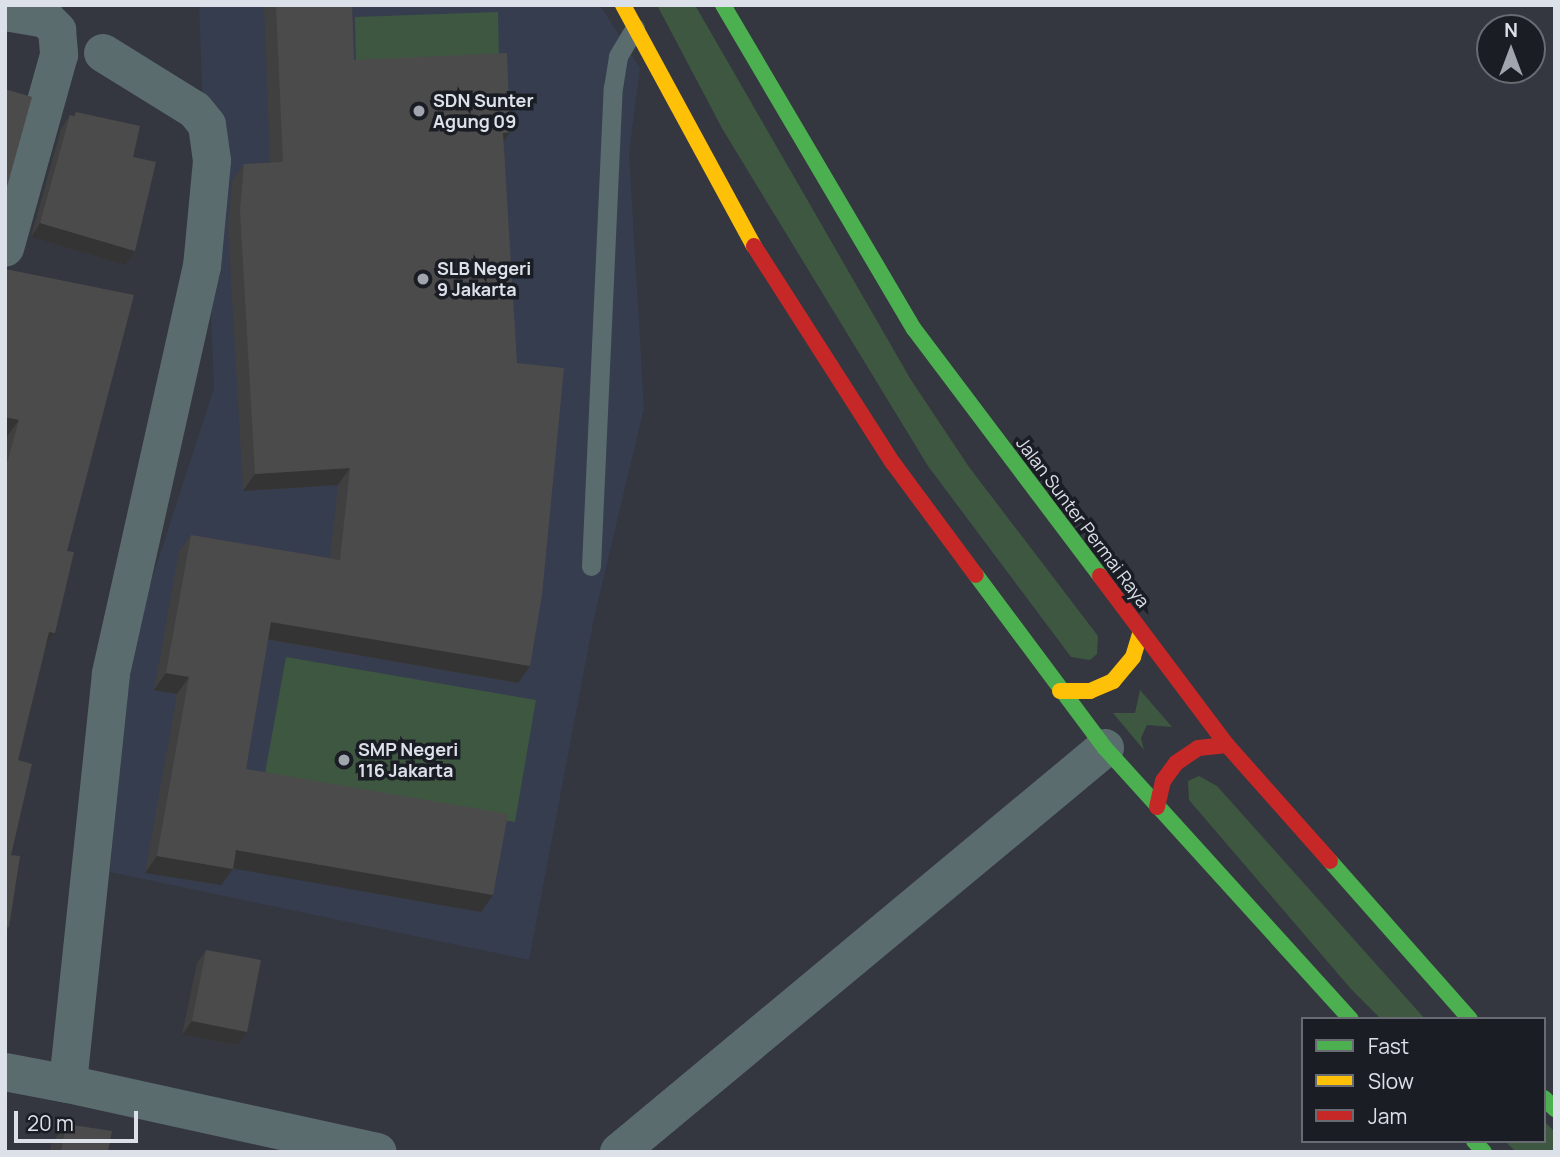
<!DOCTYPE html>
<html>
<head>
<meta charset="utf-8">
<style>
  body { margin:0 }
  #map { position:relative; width:1560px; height:1157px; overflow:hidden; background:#34373f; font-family:Manrope,sans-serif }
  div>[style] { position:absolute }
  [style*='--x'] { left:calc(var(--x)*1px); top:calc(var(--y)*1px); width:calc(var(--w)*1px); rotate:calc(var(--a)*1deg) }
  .built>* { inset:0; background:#353d4f }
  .green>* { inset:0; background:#3e5741 }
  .lane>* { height:19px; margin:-9.5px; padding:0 9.5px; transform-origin:9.5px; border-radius:9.5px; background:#5b6c6e }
  .street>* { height:38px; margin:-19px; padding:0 19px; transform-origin:19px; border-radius:19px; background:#5b6c6e }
  .fast>* { height:16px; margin:-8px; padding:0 8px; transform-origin:8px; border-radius:8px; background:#4caf50 }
  .slow>* { height:16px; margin:-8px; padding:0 8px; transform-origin:8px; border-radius:8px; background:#ffc107 }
  .jam>* { height:16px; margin:-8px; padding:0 8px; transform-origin:8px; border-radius:8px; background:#c62828 }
  .wall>* { inset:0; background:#414041 }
  .shaded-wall>* { inset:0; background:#353435 }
  .building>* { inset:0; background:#4c4b4c }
  .dots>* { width:19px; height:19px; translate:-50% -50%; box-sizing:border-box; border:4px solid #1a1d23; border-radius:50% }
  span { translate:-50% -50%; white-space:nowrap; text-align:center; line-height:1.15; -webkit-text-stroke:7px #1a1d23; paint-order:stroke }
  .poi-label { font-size:18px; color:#dce0e9; font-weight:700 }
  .left { translate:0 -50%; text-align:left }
  .street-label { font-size:18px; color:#dce0e9 }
  .frame { position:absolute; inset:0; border:7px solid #dce0e9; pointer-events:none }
  .legend { position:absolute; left:1301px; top:1017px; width:245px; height:126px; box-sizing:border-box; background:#1a1d23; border:2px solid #686b72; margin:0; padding:9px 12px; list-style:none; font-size:21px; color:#dce0e9 }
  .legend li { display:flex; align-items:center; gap:14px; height:35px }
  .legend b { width:35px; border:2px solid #686b72 }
  .north { position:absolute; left:1476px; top:14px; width:70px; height:70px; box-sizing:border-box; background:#1a1d23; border:2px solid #686b72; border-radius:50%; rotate:0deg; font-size:19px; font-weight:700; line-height:28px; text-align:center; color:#dce0e9 }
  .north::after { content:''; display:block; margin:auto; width:24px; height:32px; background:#a1a5ae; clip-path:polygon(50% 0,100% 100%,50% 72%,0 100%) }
  .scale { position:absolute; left:14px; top:1111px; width:124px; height:32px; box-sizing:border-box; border:4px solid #dce0e9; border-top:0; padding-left:9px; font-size:21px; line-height:24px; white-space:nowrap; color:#dce0e9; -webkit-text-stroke:5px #1a1d23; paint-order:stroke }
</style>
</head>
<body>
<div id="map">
  <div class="built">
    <div style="clip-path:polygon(199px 5px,600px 5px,640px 68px,629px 154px,644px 408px,594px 618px,529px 960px,110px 872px,130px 647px,214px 388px)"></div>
  </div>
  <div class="green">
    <div style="clip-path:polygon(657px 5px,695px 5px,911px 380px,969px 467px,1098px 636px,1097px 654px,1090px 660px,1071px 657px,928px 466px,723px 130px)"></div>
    <div style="clip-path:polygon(498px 12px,499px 62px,356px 66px,355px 17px)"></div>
    <div style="clip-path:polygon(286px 657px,536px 700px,515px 822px,264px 779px)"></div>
    <div style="clip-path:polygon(1140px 690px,1172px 727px,1147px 725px,1141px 738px,1144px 750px,1113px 713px,1135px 713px)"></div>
    <div style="clip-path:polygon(1199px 776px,1217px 786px,1425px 1019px,1381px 1019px,1351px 989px,1189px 800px,1188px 781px)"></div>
    <div style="clip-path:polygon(1544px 1121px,1555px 1132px,1555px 1152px,1516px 1152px,1505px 1141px,1544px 1141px)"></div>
  </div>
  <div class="lane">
    <div style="--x:591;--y:566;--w:479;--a:-87.4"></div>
    <div style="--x:613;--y:88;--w:32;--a:-81"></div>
    <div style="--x:618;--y:56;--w:33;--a:-59"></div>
  </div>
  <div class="street">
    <div style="--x:5;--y:12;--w:42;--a:9.7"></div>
    <div style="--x:46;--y:19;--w:16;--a:45"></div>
    <div style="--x:57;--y:30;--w:25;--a:85"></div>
    <div style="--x:59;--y:55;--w:200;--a:105.6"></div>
    <div style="--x:103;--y:53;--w:108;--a:31.8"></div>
    <div style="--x:195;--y:110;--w:19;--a:51"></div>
    <div style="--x:207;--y:125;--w:36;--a:82"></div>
    <div style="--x:212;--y:161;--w:105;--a:95.4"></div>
    <div style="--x:202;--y:266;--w:418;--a:102.6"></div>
    <div style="--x:111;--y:674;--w:412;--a:96"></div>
    <div style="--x:68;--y:1084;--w:317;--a:12.4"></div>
    <div style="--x:5;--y:1072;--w:64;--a:10.8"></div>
    <div style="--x:619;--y:1152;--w:632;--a:-39.74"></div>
  </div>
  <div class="fast">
    <div style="--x:723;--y:5;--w:376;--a:59.5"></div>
    <div style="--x:914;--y:329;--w:309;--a:53"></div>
    <div style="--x:976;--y:575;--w:216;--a:53.3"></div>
    <div style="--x:1105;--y:748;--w:366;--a:47.8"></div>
    <div style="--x:1330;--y:861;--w:211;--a:48.5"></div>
    <div style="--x:1544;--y:1098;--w:16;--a:45"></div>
    <div style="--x:1474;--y:1141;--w:15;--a:48"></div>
  </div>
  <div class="slow">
    <div style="--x:623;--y:5;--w:274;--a:61.5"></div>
    <div style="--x:1060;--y:691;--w:30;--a:0"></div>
    <div style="--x:1090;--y:691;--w:25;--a:-23"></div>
    <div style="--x:1113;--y:681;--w:31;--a:-50"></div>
    <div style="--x:1133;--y:657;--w:27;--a:-73"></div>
  </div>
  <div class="jam">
    <div style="--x:754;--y:246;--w:258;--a:57.4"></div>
    <div style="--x:893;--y:463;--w:139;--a:53.5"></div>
    <div style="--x:1100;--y:576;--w:211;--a:53.1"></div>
    <div style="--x:1227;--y:745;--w:155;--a:48.4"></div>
    <div style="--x:1157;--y:807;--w:27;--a:-77"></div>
    <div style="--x:1163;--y:781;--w:22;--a:-54"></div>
    <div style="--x:1176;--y:763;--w:27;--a:-34"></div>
    <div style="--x:1198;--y:748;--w:29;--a:-6"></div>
  </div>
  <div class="wall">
    <div style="clip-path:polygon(264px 5px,352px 5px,354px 60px,510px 132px,504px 142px,530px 666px,518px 683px,268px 640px,246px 769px,481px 912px,233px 868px,221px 885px,145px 873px,177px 694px,154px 690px,179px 551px,191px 535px,330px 558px,338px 485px,243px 491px,228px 227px,232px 181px,244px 164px,270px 163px)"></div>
    <div style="clip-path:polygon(76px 112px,133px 157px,135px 251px,125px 265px,31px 237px,61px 129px,70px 115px,73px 116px)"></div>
    <div style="clip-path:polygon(5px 269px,67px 551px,55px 633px,46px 645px,18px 760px,11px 855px,9px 927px,5px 932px,5px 447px,8px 435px)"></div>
    <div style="clip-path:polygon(206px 950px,238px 1045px,182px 1035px,197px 963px)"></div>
    <div style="clip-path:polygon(66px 1124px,108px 1152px,50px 1152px,51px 1144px)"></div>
  </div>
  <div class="shaded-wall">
    <div style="clip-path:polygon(510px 132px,499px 149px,503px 133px)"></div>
    <div style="clip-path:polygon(40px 223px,135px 251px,125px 265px,31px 237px)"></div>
    <div style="clip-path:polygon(5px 417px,19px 420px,8px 435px,5px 434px)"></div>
    <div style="clip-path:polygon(350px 468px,338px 485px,243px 491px,255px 474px)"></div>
    <div style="clip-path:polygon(271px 622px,530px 666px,518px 683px,260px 638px)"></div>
    <div style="clip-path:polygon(49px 632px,55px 633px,44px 648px)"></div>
    <div style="clip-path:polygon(166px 673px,189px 677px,177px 694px,154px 690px)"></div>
    <div style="clip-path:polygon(236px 850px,493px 895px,481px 912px,224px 867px)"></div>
    <div style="clip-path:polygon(157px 856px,233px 869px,221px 885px,145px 873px)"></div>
    <div style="clip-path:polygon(192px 1021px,247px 1032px,238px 1045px,182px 1035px)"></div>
  </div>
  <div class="building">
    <div style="clip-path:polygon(276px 5px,352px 5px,354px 60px,507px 53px,510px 132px,503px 133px,517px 363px,564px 368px,542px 595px,530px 666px,271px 622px,246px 769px,508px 814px,493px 895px,236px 850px,233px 869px,157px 856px,189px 677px,166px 673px,191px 535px,340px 560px,350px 468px,255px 474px,240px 210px,244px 164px,283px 162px)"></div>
    <div style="clip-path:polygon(5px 89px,32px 97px,5px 194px)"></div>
    <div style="clip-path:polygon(76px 112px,140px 126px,133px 157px,156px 162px,135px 251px,40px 223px,70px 115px,75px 117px)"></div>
    <div style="clip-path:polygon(5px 269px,134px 295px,67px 551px,74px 552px,55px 633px,49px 632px,18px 760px,32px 764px,11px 855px,20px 856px,9px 927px,5px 926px,5px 471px,19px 420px,5px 417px)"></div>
    <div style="clip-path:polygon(206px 950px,261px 960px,247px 1032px,192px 1021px)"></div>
    <div style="clip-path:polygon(66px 1124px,112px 1131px,108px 1152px,61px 1152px)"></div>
  </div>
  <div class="dots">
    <div style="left:419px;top:111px;background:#a1a5ae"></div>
    <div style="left:423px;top:279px;background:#a1a5ae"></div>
    <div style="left:344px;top:760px;background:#a1a5ae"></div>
  </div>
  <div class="poi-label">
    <span class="left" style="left:433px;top:111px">SDN Sunter<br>Agung 09</span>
    <span class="left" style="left:437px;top:279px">SLB Negeri<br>9 Jakarta</span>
    <span class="left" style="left:358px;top:760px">SMP Negeri<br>116 Jakarta</span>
  </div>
  <div class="street-label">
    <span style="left:1083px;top:522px;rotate:53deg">Jalan Sunter Permai Raya</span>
  </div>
  <div class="frame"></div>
  <ul class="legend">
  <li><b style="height:9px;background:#4caf50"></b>Fast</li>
  <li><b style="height:9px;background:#ffc107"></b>Slow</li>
  <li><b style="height:9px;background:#c62828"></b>Jam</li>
  </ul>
  <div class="north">N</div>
  <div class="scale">20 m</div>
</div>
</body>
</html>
